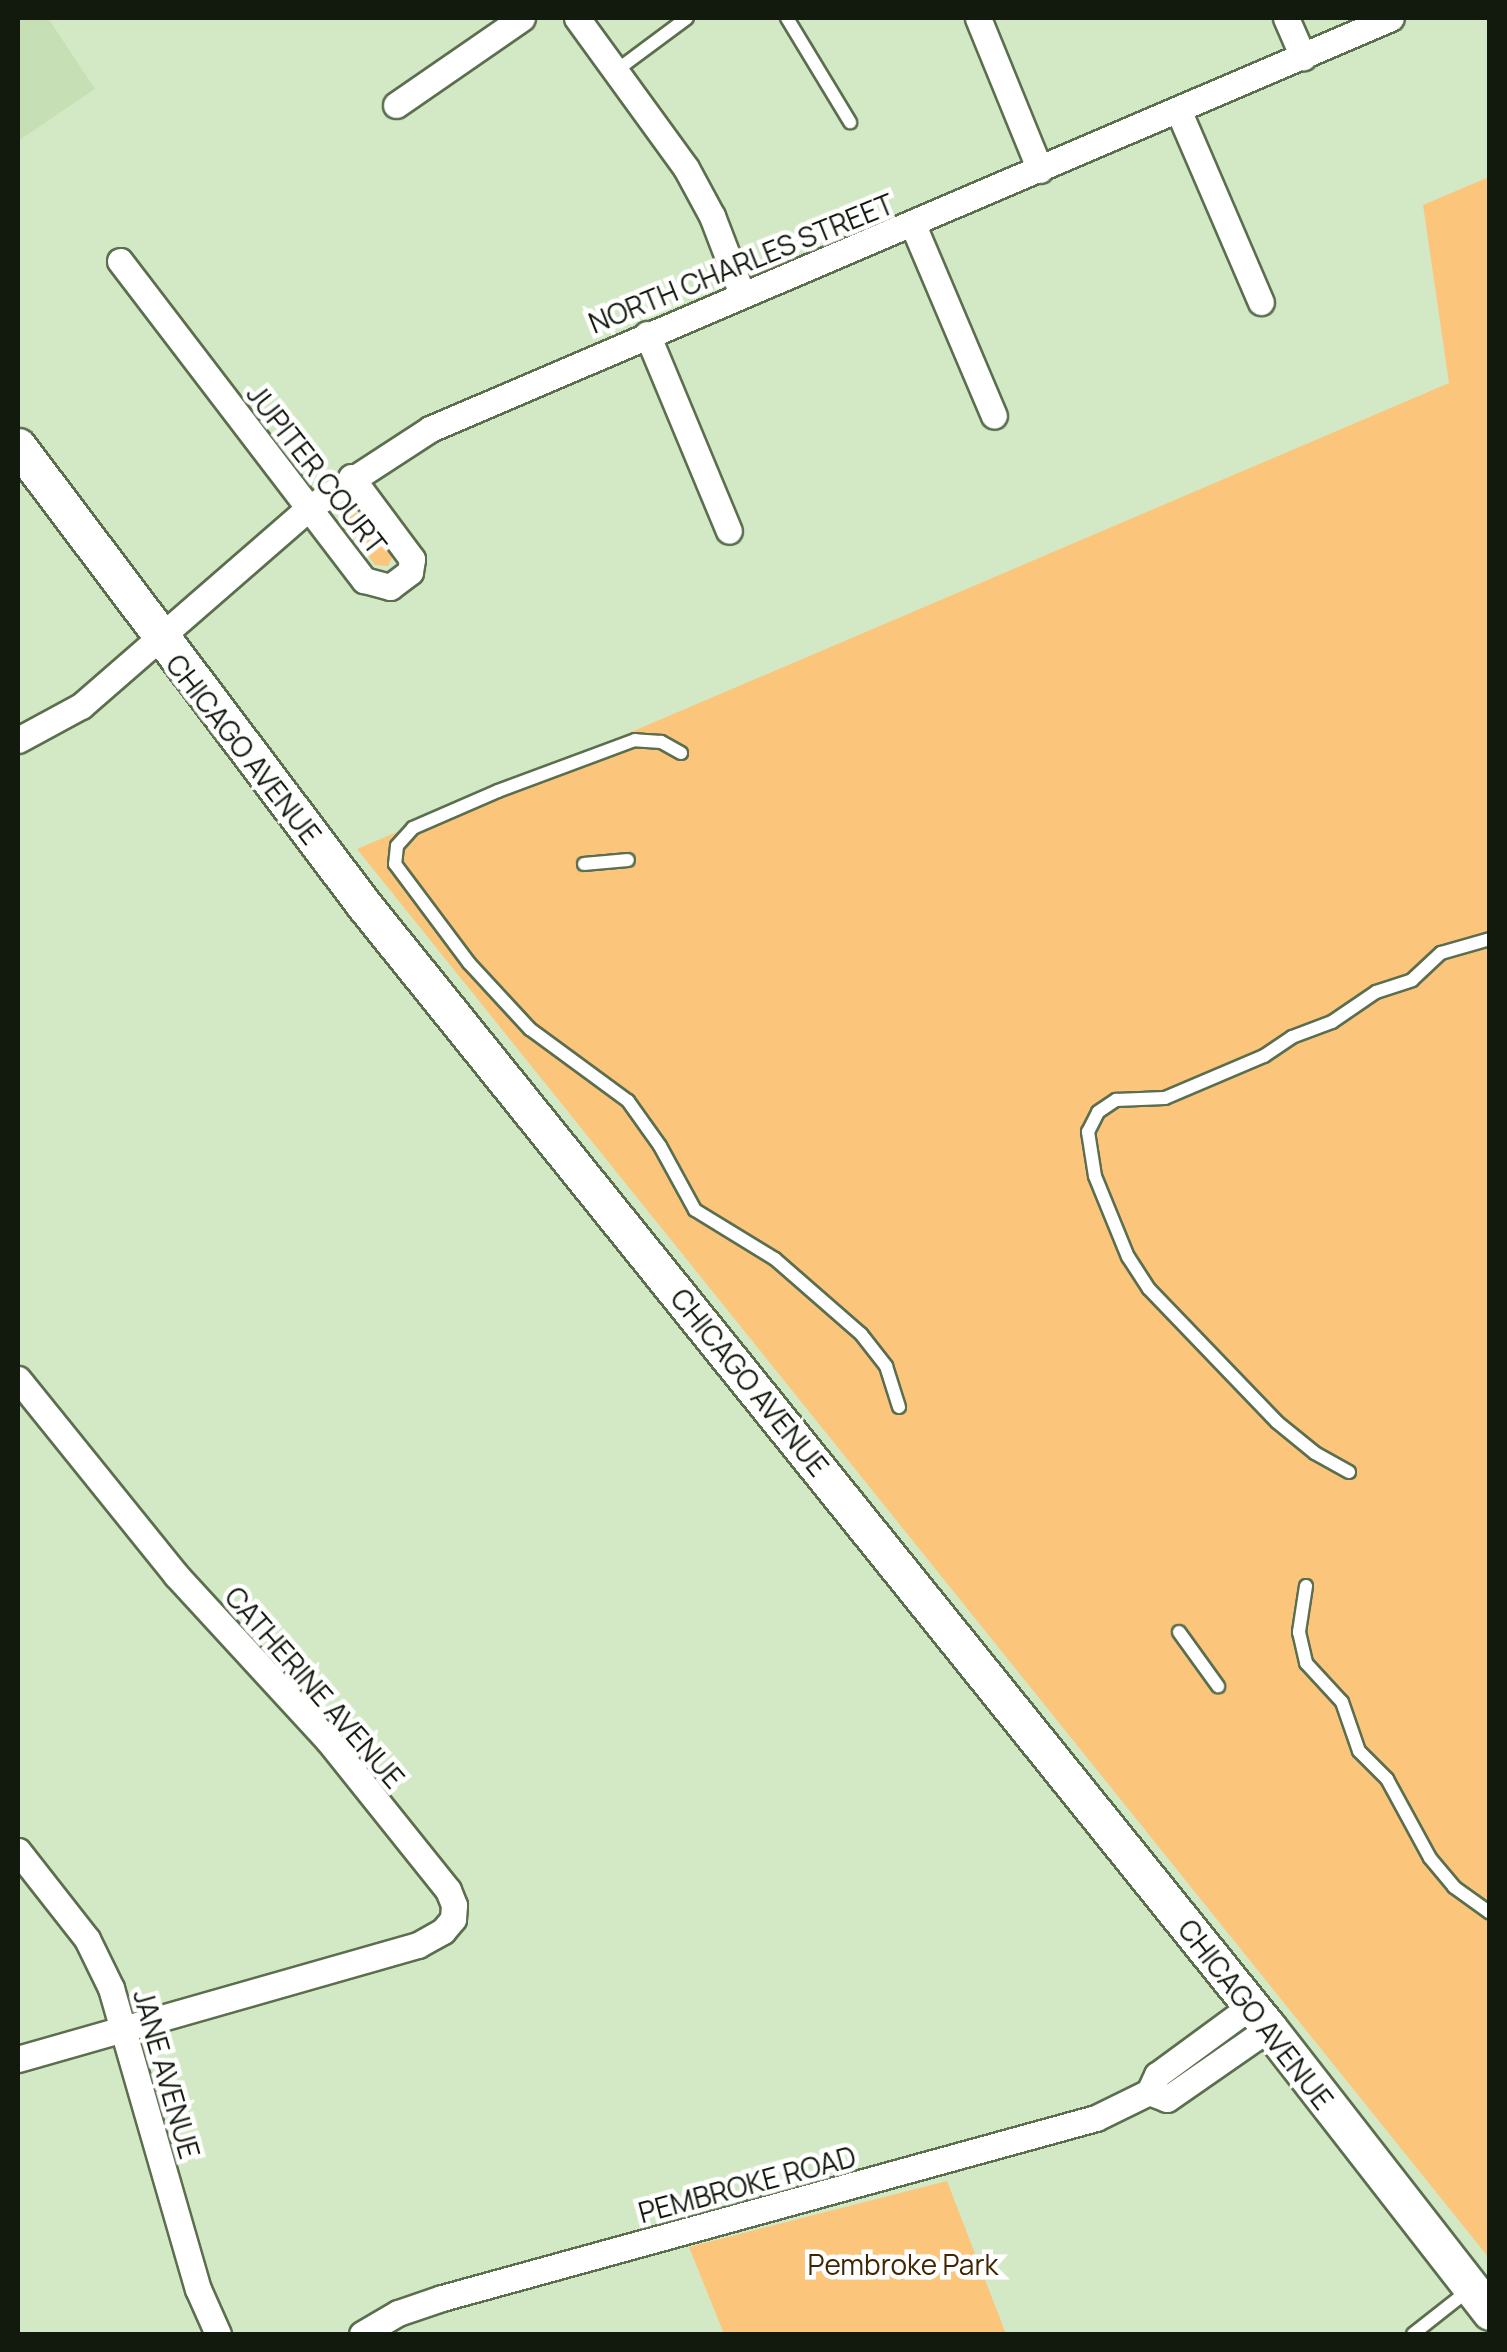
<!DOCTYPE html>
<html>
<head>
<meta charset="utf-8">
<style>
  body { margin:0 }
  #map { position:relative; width:1507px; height:2352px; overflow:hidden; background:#d3e9c5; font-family:Manrope,sans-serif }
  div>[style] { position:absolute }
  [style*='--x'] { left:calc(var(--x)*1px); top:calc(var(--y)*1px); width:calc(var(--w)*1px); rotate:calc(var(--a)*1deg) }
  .built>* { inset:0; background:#c6dfb5 }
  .green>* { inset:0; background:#fcc57c }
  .roads { filter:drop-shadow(2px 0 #5b6e4e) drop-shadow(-2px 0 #5b6e4e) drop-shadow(0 2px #5b6e4e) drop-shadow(0 -2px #5b6e4e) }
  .lane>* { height:12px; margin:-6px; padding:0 6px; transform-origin:6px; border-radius:6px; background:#fff }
  .street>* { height:25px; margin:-12.5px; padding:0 12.5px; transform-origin:12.5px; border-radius:12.5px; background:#fff }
  .secondary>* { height:35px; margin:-17.5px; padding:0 17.5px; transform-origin:17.5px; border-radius:17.5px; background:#fff }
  span { translate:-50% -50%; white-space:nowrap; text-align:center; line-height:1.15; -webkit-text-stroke:9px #fff; paint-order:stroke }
  .street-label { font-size:28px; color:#121a0d }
  .park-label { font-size:28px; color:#402600 }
  .frame { position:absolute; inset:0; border:20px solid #121a0d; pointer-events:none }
</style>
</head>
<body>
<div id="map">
  <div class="built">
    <div style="clip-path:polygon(18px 18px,48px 18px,95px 89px,18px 141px)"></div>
  </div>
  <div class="green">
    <div style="clip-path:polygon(1489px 177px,1489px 2258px,357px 849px,1449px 383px,1423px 205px)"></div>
    <div style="clip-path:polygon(356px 513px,367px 515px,394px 554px,388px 566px,375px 565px,349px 529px,350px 517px)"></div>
    <div style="clip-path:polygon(947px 2181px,1006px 2334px,724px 2334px,689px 2247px)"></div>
  </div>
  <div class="roads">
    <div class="lane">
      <div style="--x:787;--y:18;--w:122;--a:58.8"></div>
      <div style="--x:617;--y:70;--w:87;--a:-36.6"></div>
      <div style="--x:681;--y:753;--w:23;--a:-151"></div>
      <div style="--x:661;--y:742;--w:26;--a:-176"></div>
      <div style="--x:635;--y:740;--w:146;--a:159.6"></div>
      <div style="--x:498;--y:791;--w:93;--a:156.5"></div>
      <div style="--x:413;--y:828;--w:24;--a:132"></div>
      <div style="--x:397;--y:846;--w:18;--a:96"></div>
      <div style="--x:395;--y:864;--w:124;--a:53.2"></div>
      <div style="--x:469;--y:963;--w:90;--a:47.3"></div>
      <div style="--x:530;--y:1029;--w:122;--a:36.3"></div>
      <div style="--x:628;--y:1101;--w:55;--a:54.6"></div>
      <div style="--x:660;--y:1146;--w:73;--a:61.3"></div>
      <div style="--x:695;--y:1210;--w:94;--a:31.5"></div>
      <div style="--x:775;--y:1259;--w:114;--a:41.1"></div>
      <div style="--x:861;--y:1334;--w:41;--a:52"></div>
      <div style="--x:886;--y:1366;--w:43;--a:72.4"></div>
      <div style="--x:584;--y:864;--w:44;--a:-5.2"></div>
      <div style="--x:1349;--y:1472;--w:39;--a:-151"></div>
      <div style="--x:1315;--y:1453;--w:49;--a:-140.8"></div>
      <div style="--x:1277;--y:1422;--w:185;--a:-133.9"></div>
      <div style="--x:1149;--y:1289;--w:38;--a:-123"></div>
      <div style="--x:1128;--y:1257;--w:87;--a:-112.2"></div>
      <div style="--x:1095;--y:1176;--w:45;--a:-99"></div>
      <div style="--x:1088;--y:1132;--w:22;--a:-63"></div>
      <div style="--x:1098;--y:1112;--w:22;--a:-34"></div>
      <div style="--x:1116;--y:1100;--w:49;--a:-2.3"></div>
      <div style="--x:1165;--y:1098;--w:108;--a:-23"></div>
      <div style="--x:1264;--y:1056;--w:34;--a:-34"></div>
      <div style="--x:1292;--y:1037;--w:43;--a:-20.6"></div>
      <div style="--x:1332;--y:1022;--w:53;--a:-34.3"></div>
      <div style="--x:1376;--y:992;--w:38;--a:-18"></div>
      <div style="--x:1412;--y:980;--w:40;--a:-43"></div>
      <div style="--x:1441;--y:953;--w:51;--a:-15.9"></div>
      <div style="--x:1306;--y:1586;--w:47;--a:98.7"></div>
      <div style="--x:1299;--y:1632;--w:32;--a:77"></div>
      <div style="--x:1306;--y:1663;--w:53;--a:47.3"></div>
      <div style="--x:1342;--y:1702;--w:52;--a:70.9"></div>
      <div style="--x:1359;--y:1751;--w:40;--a:45"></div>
      <div style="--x:1387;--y:1779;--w:90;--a:61.4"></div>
      <div style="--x:1430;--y:1858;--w:38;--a:50"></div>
      <div style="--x:1454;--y:1887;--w:44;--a:35.8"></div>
      <div style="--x:1179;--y:1632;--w:67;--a:54.2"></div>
      <div style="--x:1413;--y:2334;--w:71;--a:-38.2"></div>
    </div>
    <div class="street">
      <div style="--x:577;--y:18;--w:185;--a:54"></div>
      <div style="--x:686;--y:168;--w:55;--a:61.6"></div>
      <div style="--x:712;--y:216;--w:84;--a:69"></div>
      <div style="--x:978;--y:18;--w:164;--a:67.8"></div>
      <div style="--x:1286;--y:18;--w:43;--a:66.4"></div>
      <div style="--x:396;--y:105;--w:153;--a:-34.6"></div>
      <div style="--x:1179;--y:112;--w:207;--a:66.7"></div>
      <div style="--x:913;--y:225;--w:207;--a:67"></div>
      <div style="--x:120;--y:261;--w:402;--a:52.6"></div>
      <div style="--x:364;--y:580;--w:27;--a:15"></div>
      <div style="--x:390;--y:587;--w:25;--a:-37"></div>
      <div style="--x:410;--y:572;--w:13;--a:-81"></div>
      <div style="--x:412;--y:559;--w:102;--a:-126.6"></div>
      <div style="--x:647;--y:334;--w:213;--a:67.4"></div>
      <div style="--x:18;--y:740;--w:72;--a:-28.4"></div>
      <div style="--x:81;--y:706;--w:302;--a:-41"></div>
      <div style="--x:309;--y:508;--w:145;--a:-33.1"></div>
      <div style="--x:430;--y:429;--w:1045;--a:-23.16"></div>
      <div style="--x:18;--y:1379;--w:252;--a:51.1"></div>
      <div style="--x:176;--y:1575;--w:223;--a:47.4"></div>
      <div style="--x:327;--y:1739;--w:193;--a:51.3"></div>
      <div style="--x:448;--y:1890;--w:16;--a:68"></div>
      <div style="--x:454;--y:1905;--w:14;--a:94"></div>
      <div style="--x:453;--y:1919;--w:16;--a:130"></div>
      <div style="--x:443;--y:1931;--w:29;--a:151"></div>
      <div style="--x:418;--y:1945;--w:416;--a:164.1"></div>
      <div style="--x:18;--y:1851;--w:112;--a:51.9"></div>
      <div style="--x:87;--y:1939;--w:55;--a:63.9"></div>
      <div style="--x:111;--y:1988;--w:313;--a:73.9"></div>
      <div style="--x:198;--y:2289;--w:49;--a:66"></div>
      <div style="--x:1149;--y:2092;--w:19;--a:21"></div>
      <div style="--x:1167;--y:2099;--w:124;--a:-34.8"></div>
      <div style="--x:362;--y:2334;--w:42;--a:-30.3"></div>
      <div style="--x:398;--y:2313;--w:46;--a:-18.8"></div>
      <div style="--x:442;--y:2298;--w:678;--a:-15.39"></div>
      <div style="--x:1096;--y:2118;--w:59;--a:-26.1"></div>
      <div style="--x:1149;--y:2092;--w:19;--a:-65"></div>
      <div style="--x:1157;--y:2075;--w:117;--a:-36.3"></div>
    </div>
    <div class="secondary">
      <div style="--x:18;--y:446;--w:575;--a:52.99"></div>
      <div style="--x:364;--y:905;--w:1442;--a:51.14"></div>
      <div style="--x:1269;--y:2028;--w:360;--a:52.1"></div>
    </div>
  </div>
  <div class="street-label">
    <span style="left:741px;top:263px;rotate:-22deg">NORTH CHARLES STREET</span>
    <span style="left:317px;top:469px;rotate:52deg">JUPITER COURT</span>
    <span style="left:244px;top:749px;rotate:52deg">CHICAGO AVENUE</span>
    <span style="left:750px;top:1382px;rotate:51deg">CHICAGO AVENUE</span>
    <span style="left:315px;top:1687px;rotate:49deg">CATHERINE AVENUE</span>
    <span style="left:1256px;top:2014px;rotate:52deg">CHICAGO AVENUE</span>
    <span style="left:167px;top:2074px;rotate:74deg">JANE AVENUE</span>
    <span style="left:747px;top:2184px;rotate:-15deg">PEMBROKE ROAD</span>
  </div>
  <div class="park-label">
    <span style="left:903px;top:2264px">Pembroke Park</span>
  </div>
  <div class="frame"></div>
</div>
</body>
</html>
